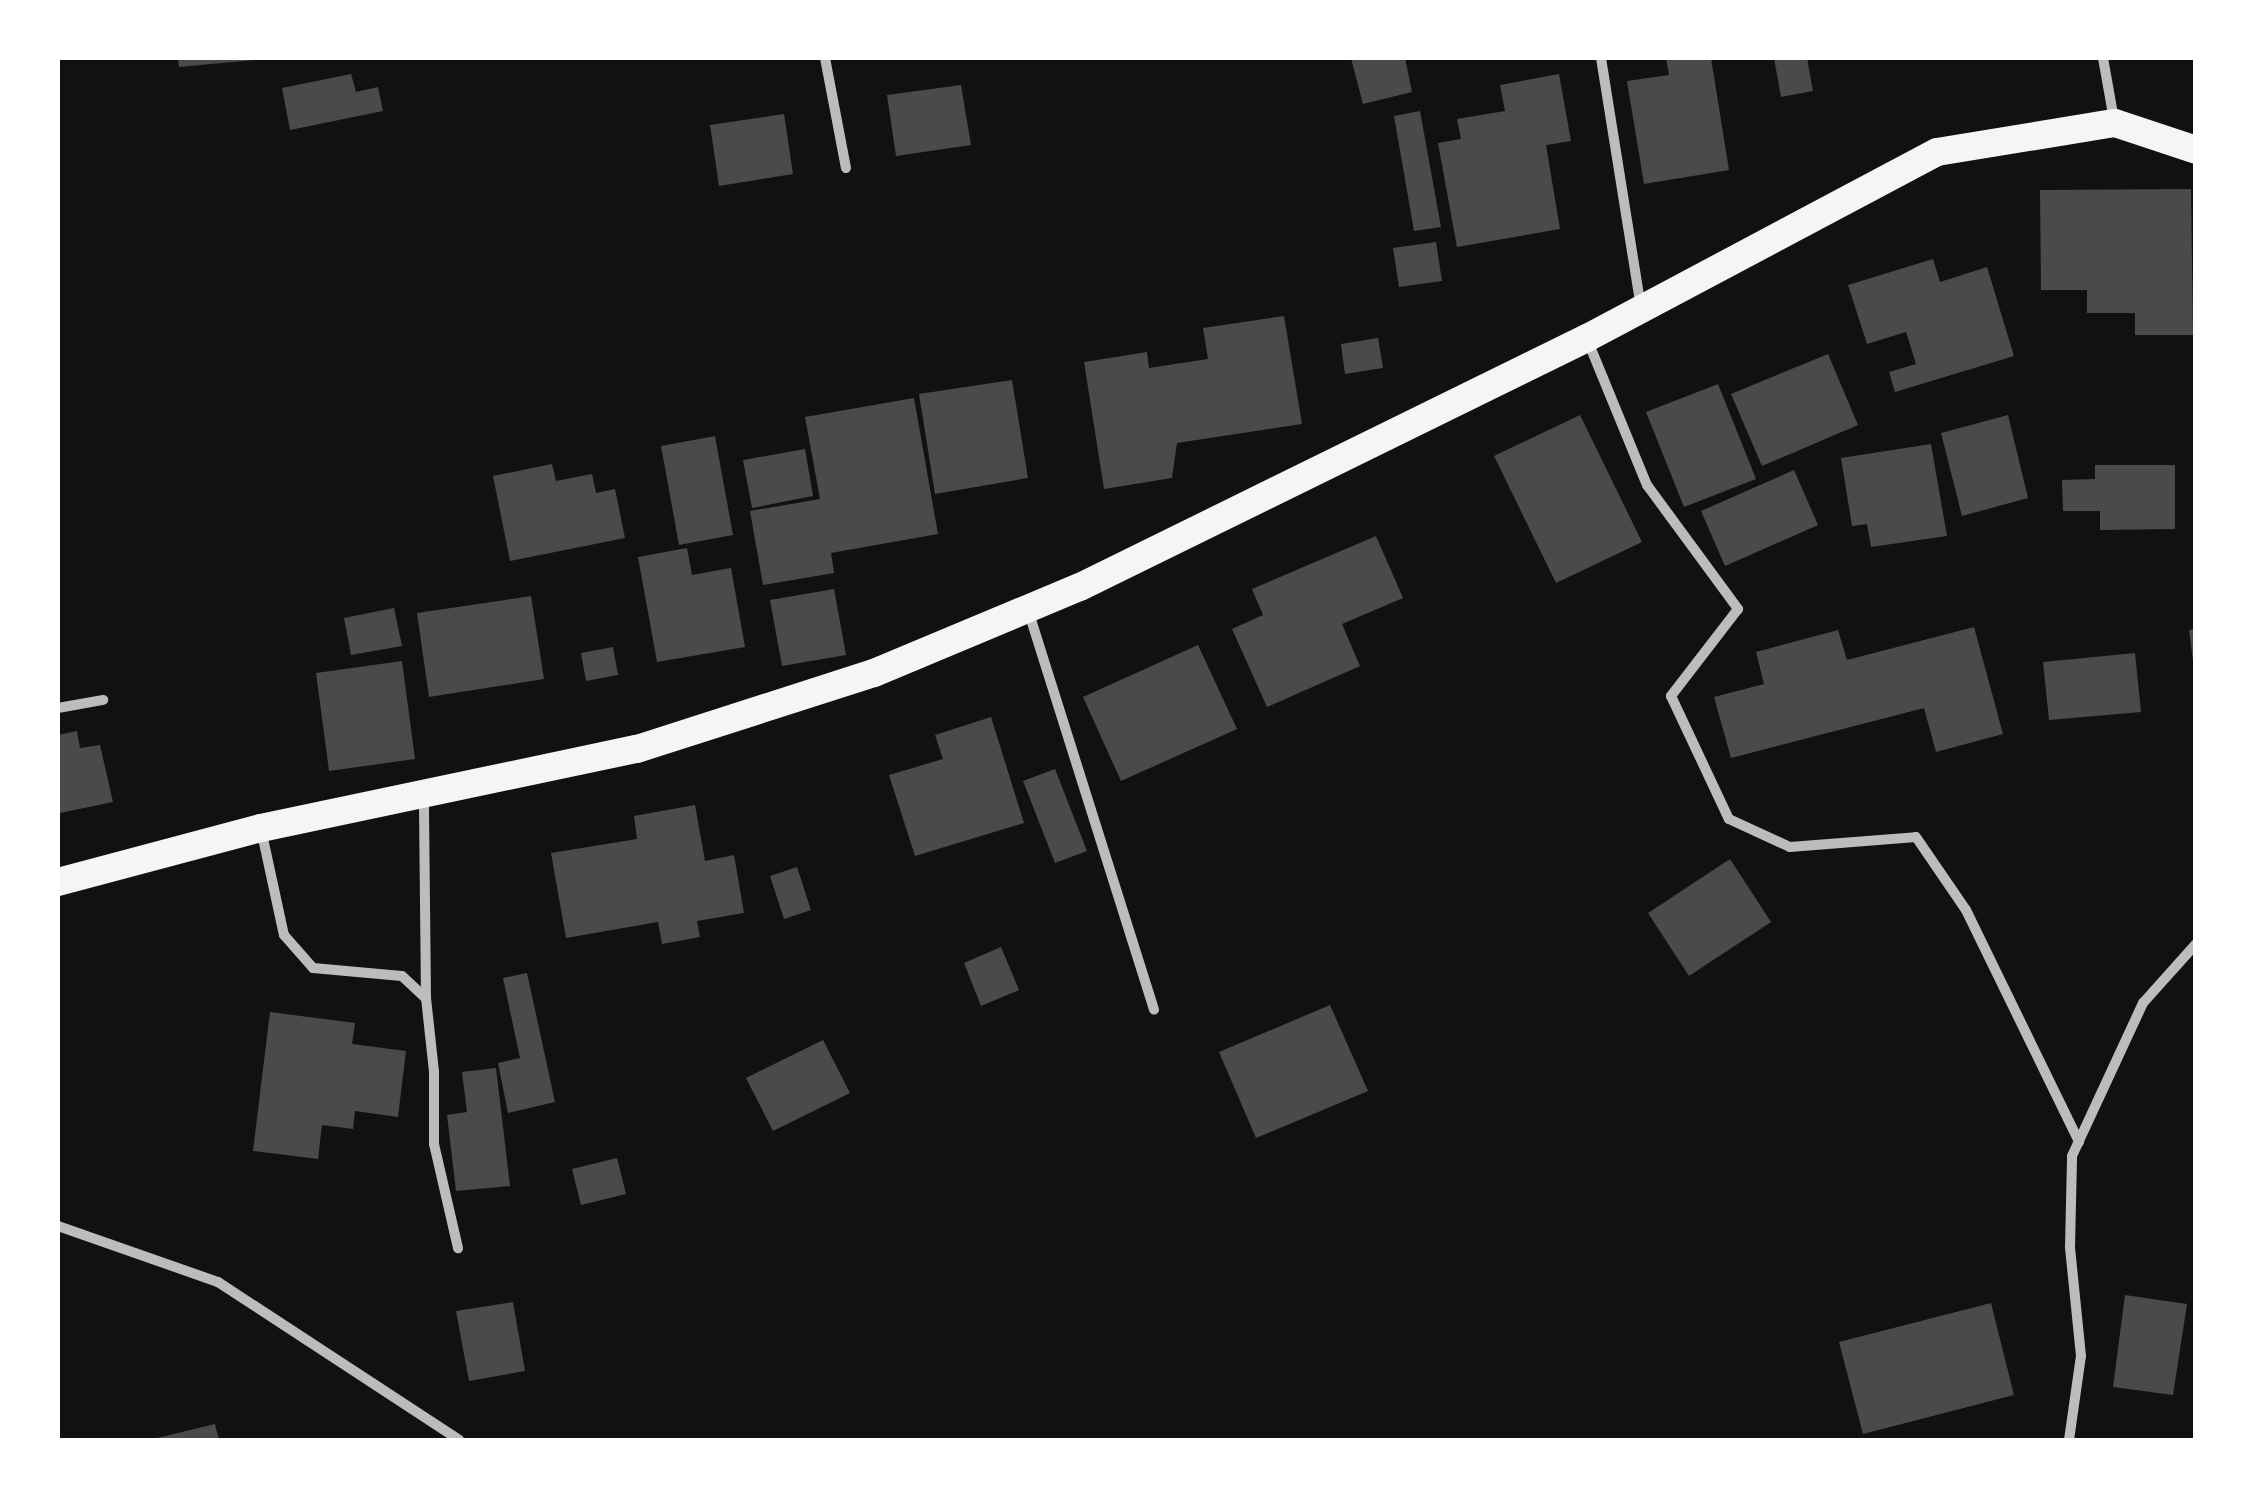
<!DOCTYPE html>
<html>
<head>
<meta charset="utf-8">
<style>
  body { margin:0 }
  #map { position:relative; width:2253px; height:1498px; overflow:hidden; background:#111; font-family:"Open Sans",sans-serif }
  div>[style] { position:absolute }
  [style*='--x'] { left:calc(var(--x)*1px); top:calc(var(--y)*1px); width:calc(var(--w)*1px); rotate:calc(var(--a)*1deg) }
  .building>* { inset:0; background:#4a4a4a }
  .minor>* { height:10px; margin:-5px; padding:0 5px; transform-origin:5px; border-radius:5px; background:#bcbcbc }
  .trunk>* { height:28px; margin:-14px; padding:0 14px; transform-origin:14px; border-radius:14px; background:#f5f5f5 }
  span { translate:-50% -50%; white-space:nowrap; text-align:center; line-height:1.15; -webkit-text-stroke:8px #fff; paint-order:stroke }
  .frame { position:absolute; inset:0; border:60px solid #fff; pointer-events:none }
</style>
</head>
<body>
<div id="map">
  <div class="building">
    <div style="clip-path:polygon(178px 58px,253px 58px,254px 60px,179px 67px)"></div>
    <div style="clip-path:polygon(1351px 58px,1405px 58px,1412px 92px,1363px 104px)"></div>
    <div style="clip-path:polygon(1666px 58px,1711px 58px,1729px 170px,1644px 184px,1627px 81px,1669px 75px)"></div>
    <div style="clip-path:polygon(1774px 58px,1807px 58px,1813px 91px,1781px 97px)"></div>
    <div style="clip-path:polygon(351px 74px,356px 92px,378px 87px,383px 111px,290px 130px,282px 88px)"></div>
    <div style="clip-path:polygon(1559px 74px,1571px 141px,1546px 145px,1560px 229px,1457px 247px,1438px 143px,1461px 139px,1457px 119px,1505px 111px,1500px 85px)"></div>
    <div style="clip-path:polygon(961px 85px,971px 145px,896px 156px,887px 95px)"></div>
    <div style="clip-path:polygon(1420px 111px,1441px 227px,1414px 231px,1394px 116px)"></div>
    <div style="clip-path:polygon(784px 114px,793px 174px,719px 186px,710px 125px)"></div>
    <div style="clip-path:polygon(2191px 189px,2193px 335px,2135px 335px,2135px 313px,2087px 313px,2087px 290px,2041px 290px,2040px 190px)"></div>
    <div style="clip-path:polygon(1436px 242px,1442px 281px,1399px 287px,1393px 248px)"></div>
    <div style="clip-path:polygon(1933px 259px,1940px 282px,1987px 267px,2014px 356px,1895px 392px,1889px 372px,1916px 364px,1906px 332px,1867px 344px,1848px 285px)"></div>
    <div style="clip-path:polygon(1284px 316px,1302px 424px,1177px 443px,1172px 478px,1104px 489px,1084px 362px,1147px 352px,1149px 368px,1208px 359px,1203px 328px)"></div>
    <div style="clip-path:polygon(1378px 338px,1383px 368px,1345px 374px,1341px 344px)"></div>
    <div style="clip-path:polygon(1828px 354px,1858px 425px,1762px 466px,1731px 394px)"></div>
    <div style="clip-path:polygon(1012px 380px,1028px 478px,935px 494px,919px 394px)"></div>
    <div style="clip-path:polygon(1718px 384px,1756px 479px,1684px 507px,1646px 412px)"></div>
    <div style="clip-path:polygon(914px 398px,938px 534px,831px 553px,834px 573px,763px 585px,750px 511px,820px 499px,805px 417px)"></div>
    <div style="clip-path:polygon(1580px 415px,1642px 542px,1556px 583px,1494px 456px)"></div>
    <div style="clip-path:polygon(2008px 415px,2028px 498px,1962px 516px,1941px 433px)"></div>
    <div style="clip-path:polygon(715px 436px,733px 535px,679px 545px,661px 446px)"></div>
    <div style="clip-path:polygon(1931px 444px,1947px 536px,1871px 547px,1867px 524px,1852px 526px,1841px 458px)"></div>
    <div style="clip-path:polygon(805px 449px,813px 496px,752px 508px,743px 460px)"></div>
    <div style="clip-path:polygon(552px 464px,556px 481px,592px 474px,596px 493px,615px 489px,625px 538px,510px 561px,493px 476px)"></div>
    <div style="clip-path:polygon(2095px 465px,2175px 465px,2175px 529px,2100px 530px,2100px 511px,2063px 511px,2062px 480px,2095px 479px)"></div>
    <div style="clip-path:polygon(1794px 470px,1818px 525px,1725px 566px,1701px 511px)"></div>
    <div style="clip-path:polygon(1376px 536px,1403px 598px,1342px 624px,1360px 666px,1267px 707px,1232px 629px,1263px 615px,1252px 589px)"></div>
    <div style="clip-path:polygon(687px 548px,692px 575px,731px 568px,745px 647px,657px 662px,638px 557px)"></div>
    <div style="clip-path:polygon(834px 589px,846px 655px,782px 666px,770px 600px)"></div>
    <div style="clip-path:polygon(531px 596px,544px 679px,429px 697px,417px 613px)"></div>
    <div style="clip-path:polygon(394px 608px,402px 646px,351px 655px,344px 618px)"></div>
    <div style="clip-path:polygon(1974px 627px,2003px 734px,1936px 752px,1924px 708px,1731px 758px,1714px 697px,1764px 684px,1756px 652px,1838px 630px,1847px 660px)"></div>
    <div style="clip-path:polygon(2196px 629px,2196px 661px,2193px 661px,2189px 630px)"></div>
    <div style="clip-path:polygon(1198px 645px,1237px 729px,1121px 781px,1083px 697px)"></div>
    <div style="clip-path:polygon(613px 647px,618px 675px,586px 681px,581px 653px)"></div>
    <div style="clip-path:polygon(2135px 653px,2141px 712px,2049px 720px,2043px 662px)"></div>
    <div style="clip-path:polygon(402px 661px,415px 759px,329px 771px,316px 673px)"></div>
    <div style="clip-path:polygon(991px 717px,1024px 823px,915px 856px,889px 775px,943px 759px,935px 735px)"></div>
    <div style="clip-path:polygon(77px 731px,80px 748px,100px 745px,113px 802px,60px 813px,58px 735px)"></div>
    <div style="clip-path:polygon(1055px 769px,1087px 851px,1055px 863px,1023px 781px)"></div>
    <div style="clip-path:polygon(695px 805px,705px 861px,734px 855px,744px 913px,697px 921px,700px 937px,662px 944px,658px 922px,566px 938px,551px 853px,637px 839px,634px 816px)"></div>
    <div style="clip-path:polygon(1730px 859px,1771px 922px,1689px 976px,1648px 913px)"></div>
    <div style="clip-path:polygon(797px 867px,811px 910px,784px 919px,770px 876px)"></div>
    <div style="clip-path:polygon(1001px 947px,1019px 990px,981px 1006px,964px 963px)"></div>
    <div style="clip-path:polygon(527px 973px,555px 1102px,508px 1113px,498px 1063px,520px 1058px,503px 978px)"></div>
    <div style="clip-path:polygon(1330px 1005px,1368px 1091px,1256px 1138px,1219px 1052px)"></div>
    <div style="clip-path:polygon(270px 1012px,355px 1023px,352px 1044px,406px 1051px,398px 1117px,355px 1111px,353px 1129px,322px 1125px,318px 1159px,253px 1151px)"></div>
    <div style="clip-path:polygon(823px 1040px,850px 1093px,773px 1131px,746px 1078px)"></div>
    <div style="clip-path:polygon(496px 1068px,510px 1186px,456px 1191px,447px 1115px,467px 1112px,462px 1072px)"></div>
    <div style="clip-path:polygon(617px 1158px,626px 1194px,581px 1205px,572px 1169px)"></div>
    <div style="clip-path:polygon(2125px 1295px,2187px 1304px,2173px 1395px,2113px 1387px)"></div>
    <div style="clip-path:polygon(513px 1302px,525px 1371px,469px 1381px,456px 1311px)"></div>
    <div style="clip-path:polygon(1991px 1303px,2014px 1395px,1863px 1434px,1839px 1342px)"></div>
    <div style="clip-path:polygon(215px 1424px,219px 1440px,154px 1440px,153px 1439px)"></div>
  </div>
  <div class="minor">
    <div style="--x:825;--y:58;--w:112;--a:79.2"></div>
    <div style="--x:1601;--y:58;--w:252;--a:80.9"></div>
    <div style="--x:2103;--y:58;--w:63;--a:79.9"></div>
    <div style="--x:1587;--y:339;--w:158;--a:67.7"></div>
    <div style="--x:1647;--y:485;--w:154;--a:53.7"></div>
    <div style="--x:1738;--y:609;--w:110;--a:127.6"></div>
    <div style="--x:1671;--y:696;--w:136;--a:64.8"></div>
    <div style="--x:1729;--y:819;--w:67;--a:24.7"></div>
    <div style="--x:1790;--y:847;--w:126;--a:-4.5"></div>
    <div style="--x:1916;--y:837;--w:88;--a:55.6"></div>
    <div style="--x:1966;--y:910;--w:258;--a:64"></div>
    <div style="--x:1028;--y:610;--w:419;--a:72.5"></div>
    <div style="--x:58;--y:708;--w:46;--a:-10.1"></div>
    <div style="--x:261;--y:829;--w:108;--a:77.8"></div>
    <div style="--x:284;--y:935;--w:44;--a:48.7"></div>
    <div style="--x:313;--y:968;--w:89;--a:5.1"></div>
    <div style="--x:402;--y:976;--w:33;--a:43"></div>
    <div style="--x:426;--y:998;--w:204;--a:-90.6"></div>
    <div style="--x:426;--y:998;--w:74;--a:83.8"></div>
    <div style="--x:434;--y:1072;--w:72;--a:90"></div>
    <div style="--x:434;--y:1144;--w:107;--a:77"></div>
    <div style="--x:58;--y:1226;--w:170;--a:19.3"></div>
    <div style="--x:218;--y:1282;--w:288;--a:33.2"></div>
    <div style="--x:2069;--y:1440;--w:85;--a:-81.9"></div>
    <div style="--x:2081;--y:1356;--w:110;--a:-95.8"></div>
    <div style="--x:2070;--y:1247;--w:91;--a:-88.7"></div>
    <div style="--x:2072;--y:1156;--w:169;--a:-65.1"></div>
    <div style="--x:2143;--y:1003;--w:79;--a:-48.1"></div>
  </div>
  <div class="trunk">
    <div style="--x:58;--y:882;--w:210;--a:-14.9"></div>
    <div style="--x:261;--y:828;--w:384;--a:-11.9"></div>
    <div style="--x:637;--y:749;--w:249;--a:-17.8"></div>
    <div style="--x:874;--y:673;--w:223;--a:-22.7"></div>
    <div style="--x:1080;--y:587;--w:565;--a:-26.16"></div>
    <div style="--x:1587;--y:338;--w:396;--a:-28"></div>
    <div style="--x:1937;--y:152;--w:180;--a:-9.3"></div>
    <div style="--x:2115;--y:123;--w:85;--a:18.4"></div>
  </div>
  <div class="frame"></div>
</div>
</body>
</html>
